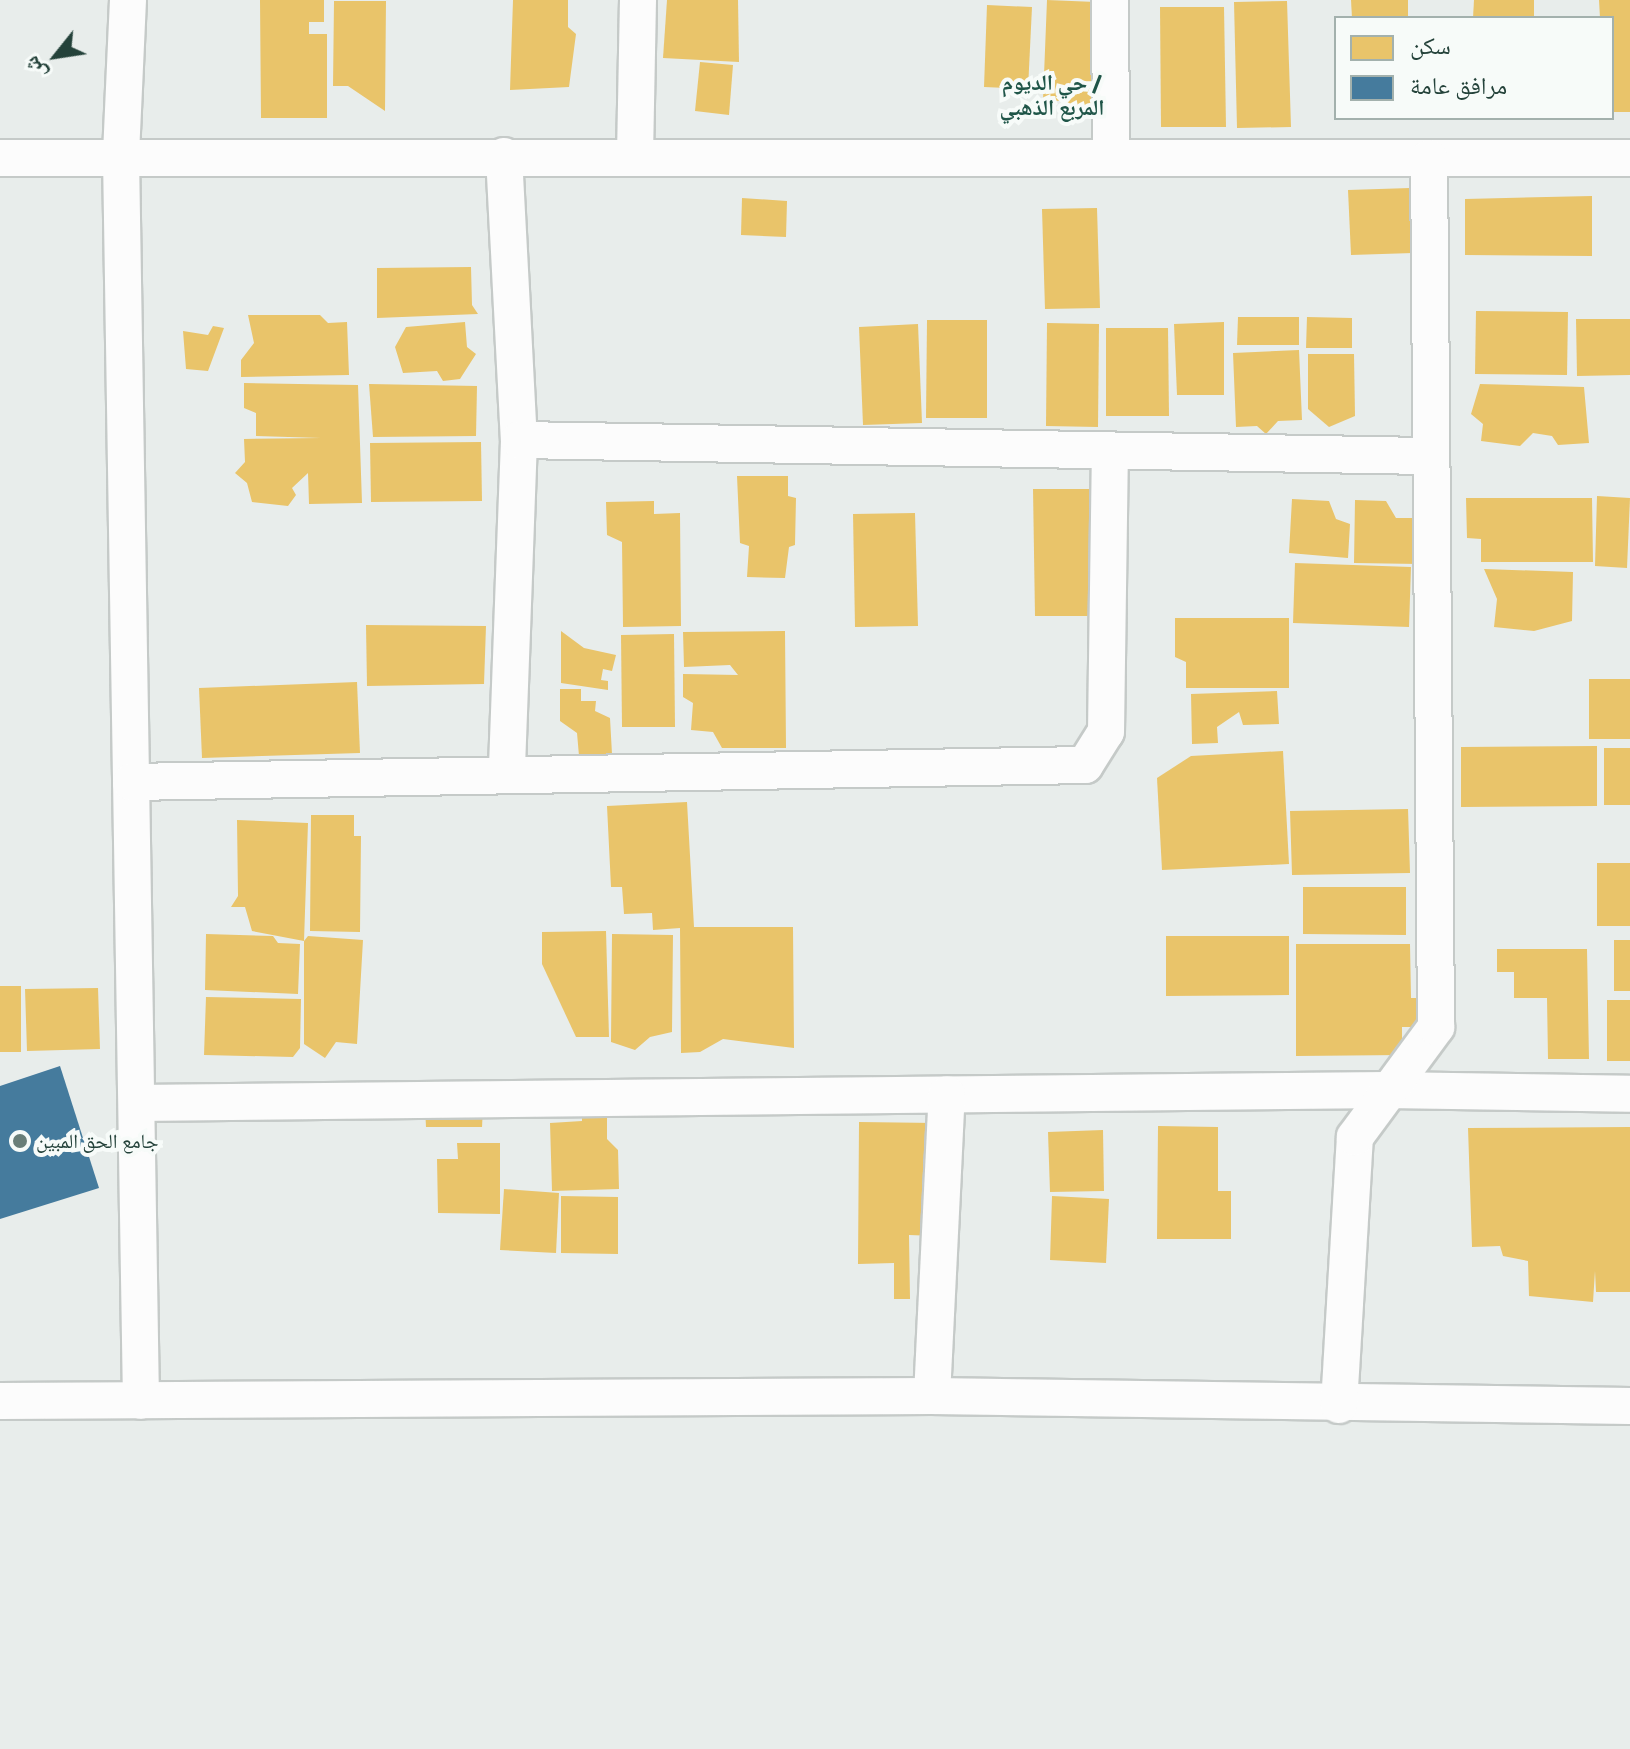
<!DOCTYPE html>
<html>
<head>
<meta charset="utf-8">
<style>
  body { margin:0 }
  #map { position:relative; width:1630px; height:1749px; overflow:hidden; background:#e8edeb; font-family:Signika,"Noto Naskh Arabic",sans-serif }
  div>[style] { position:absolute }
  [style*='--x'] { left:calc(var(--x)*1px); top:calc(var(--y)*1px); width:calc(var(--w)*1px); rotate:calc(var(--a)*1deg) }
  .homes>* { inset:0; background:#e9c46a }
  .public>* { inset:0; background:#457b9d }
  .roads { filter:drop-shadow(2px 0 #c5cac8) drop-shadow(-2px 0 #c5cac8) drop-shadow(0 2px #c5cac8) drop-shadow(0 -2px #c5cac8) }
  .minor>* { height:36px; margin:-18px; padding:0 18px; transform-origin:18px; border-radius:18px; background:#fcfcfc }
  .dots>* { width:22px; height:22px; translate:-50% -50%; box-sizing:border-box; border:4px solid #f7fbf9; border-radius:50% }
  span { translate:-50% -50%; white-space:nowrap; text-align:center; line-height:1.15; -webkit-text-stroke:8px #f7fbf9; paint-order:stroke }
  .poi-label { font-size:20px; color:#24423a }
  .left { translate:0 -50%; text-align:left }
  .neighbourhood-label { font-size:22px; color:#1f5548; font-weight:700 }
  .legend { position:absolute; left:1334px; top:16px; width:280px; height:104px; box-sizing:border-box; background:#f7fbf9; border:2px solid #a3b1ad; margin:0; padding:10px 14px; list-style:none; font-size:24px; color:#24423a }
  .legend li { display:flex; align-items:center; gap:16px; height:40px }
  .legend b { width:40px; border:2px solid #a3b1ad }
  .north { position:absolute; left:16px; top:16px; width:80px; height:80px; -webkit-text-stroke:6px #f7fbf9; paint-order:stroke; rotate:240deg; font-size:22px; font-weight:700; line-height:32px; text-align:center; color:#24423a }
  .north::after { content:''; display:block; margin:auto; width:28px; height:36px; background:#24423a; clip-path:polygon(50% 0,100% 100%,50% 72%,0 100%) }
</style>
</head>
<body>
<div id="map">
  <div class="homes">
    <div style="clip-path:polygon(260px 0,324px 0,324px 22px,309px 22px,309px 34px,327px 34px,327px 118px,261px 118px)"></div>
    <div style="clip-path:polygon(513px 0,568px 0,568px 27px,576px 34px,569px 87px,510px 90px)"></div>
    <div style="clip-path:polygon(667px 0,738px 0,739px 62px,663px 58px)"></div>
    <div style="clip-path:polygon(1047px 0,1096px 2px,1092px 110px,1066px 109px,1061px 101px,1043px 100px)"></div>
    <div style="clip-path:polygon(1351px 0,1408px 0,1408px 18px,1352px 18px)"></div>
    <div style="clip-path:polygon(1474px 0,1534px 0,1534px 18px,1473px 18px)"></div>
    <div style="clip-path:polygon(1599px 0,1630px 0,1630px 112px,1612px 112px,1612px 18px,1600px 18px)"></div>
    <div style="clip-path:polygon(334px 1px,386px 1px,385px 111px,348px 86px,333px 86px)"></div>
    <div style="clip-path:polygon(1287px 1px,1291px 127px,1237px 128px,1234px 2px)"></div>
    <div style="clip-path:polygon(987px 5px,1032px 7px,1028px 89px,984px 87px)"></div>
    <div style="clip-path:polygon(1160px 7px,1224px 7px,1226px 127px,1161px 127px)"></div>
    <div style="clip-path:polygon(700px 62px,733px 65px,729px 115px,695px 111px)"></div>
    <div style="clip-path:polygon(1410px 188px,1413px 253px,1351px 255px,1348px 190px)"></div>
    <div style="clip-path:polygon(1592px 196px,1592px 256px,1465px 255px,1465px 199px)"></div>
    <div style="clip-path:polygon(742px 198px,787px 201px,786px 237px,741px 235px)"></div>
    <div style="clip-path:polygon(1097px 208px,1100px 308px,1045px 309px,1042px 209px)"></div>
    <div style="clip-path:polygon(471px 267px,472px 305px,478px 314px,377px 318px,377px 268px)"></div>
    <div style="clip-path:polygon(1476px 311px,1568px 312px,1567px 375px,1475px 374px)"></div>
    <div style="clip-path:polygon(248px 315px,320px 315px,328px 323px,347px 322px,349px 375px,241px 377px,241px 360px,254px 343px)"></div>
    <div style="clip-path:polygon(1238px 317px,1299px 317px,1299px 345px,1237px 345px)"></div>
    <div style="clip-path:polygon(1307px 317px,1352px 318px,1352px 348px,1306px 348px)"></div>
    <div style="clip-path:polygon(1576px 319px,1630px 319px,1630px 375px,1577px 376px)"></div>
    <div style="clip-path:polygon(927px 320px,987px 320px,987px 418px,926px 418px)"></div>
    <div style="clip-path:polygon(465px 322px,467px 347px,476px 354px,460px 379px,443px 381px,437px 371px,403px 373px,395px 347px,406px 327px)"></div>
    <div style="clip-path:polygon(1224px 322px,1224px 395px,1177px 395px,1174px 324px)"></div>
    <div style="clip-path:polygon(1047px 323px,1099px 324px,1098px 427px,1046px 426px)"></div>
    <div style="clip-path:polygon(918px 324px,922px 423px,863px 425px,859px 327px)"></div>
    <div style="clip-path:polygon(213px 326px,224px 328px,208px 371px,186px 369px,183px 331px,208px 335px)"></div>
    <div style="clip-path:polygon(1106px 328px,1168px 328px,1169px 416px,1106px 416px)"></div>
    <div style="clip-path:polygon(1299px 350px,1302px 420px,1278px 421px,1266px 434px,1257px 426px,1236px 427px,1233px 353px)"></div>
    <div style="clip-path:polygon(1308px 354px,1354px 354px,1355px 416px,1329px 427px,1308px 409px)"></div>
    <div style="clip-path:polygon(244px 383px,358px 385px,362px 503px,309px 504px,308px 473px,292px 488px,296px 495px,288px 506px,252px 502px,247px 483px,235px 473px,245px 462px,244px 439px,321px 438px,256px 436px,256px 413px,244px 408px)"></div>
    <div style="clip-path:polygon(369px 384px,477px 386px,476px 436px,373px 437px)"></div>
    <div style="clip-path:polygon(1480px 384px,1584px 387px,1589px 443px,1558px 445px,1552px 436px,1533px 433px,1520px 446px,1481px 441px,1483px 424px,1471px 414px)"></div>
    <div style="clip-path:polygon(481px 442px,482px 501px,371px 502px,370px 443px)"></div>
    <div style="clip-path:polygon(737px 476px,788px 476px,788px 496px,796px 498px,795px 545px,789px 547px,785px 578px,747px 577px,749px 546px,740px 543px)"></div>
    <div style="clip-path:polygon(1033px 489px,1096px 489px,1097px 616px,1035px 616px)"></div>
    <div style="clip-path:polygon(1597px 496px,1630px 498px,1627px 568px,1595px 566px)"></div>
    <div style="clip-path:polygon(1466px 498px,1592px 498px,1593px 562px,1481px 562px,1481px 539px,1467px 538px)"></div>
    <div style="clip-path:polygon(1292px 499px,1329px 501px,1336px 519px,1350px 524px,1348px 558px,1289px 553px)"></div>
    <div style="clip-path:polygon(1355px 500px,1386px 501px,1396px 518px,1420px 518px,1419px 564px,1354px 563px)"></div>
    <div style="clip-path:polygon(654px 501px,654px 514px,680px 513px,681px 626px,623px 627px,622px 542px,607px 535px,606px 502px)"></div>
    <div style="clip-path:polygon(915px 513px,918px 626px,855px 627px,853px 514px)"></div>
    <div style="clip-path:polygon(1295px 563px,1411px 567px,1409px 627px,1293px 623px)"></div>
    <div style="clip-path:polygon(1484px 569px,1573px 572px,1572px 621px,1534px 631px,1494px 627px,1497px 599px)"></div>
    <div style="clip-path:polygon(1175px 618px,1289px 618px,1289px 688px,1186px 688px,1186px 662px,1175px 657px)"></div>
    <div style="clip-path:polygon(366px 625px,486px 626px,484px 684px,367px 686px)"></div>
    <div style="clip-path:polygon(561px 631px,584px 648px,616px 655px,612px 671px,603px 669px,601px 680px,608px 681px,608px 690px,561px 683px)"></div>
    <div style="clip-path:polygon(785px 631px,786px 748px,722px 748px,713px 732px,691px 730px,693px 703px,683px 697px,683px 674px,738px 675px,730px 665px,684px 667px,683px 632px)"></div>
    <div style="clip-path:polygon(674px 634px,675px 727px,622px 727px,621px 635px)"></div>
    <div style="clip-path:polygon(1589px 679px,1630px 679px,1630px 739px,1589px 739px)"></div>
    <div style="clip-path:polygon(357px 682px,360px 753px,202px 758px,199px 688px)"></div>
    <div style="clip-path:polygon(560px 689px,581px 689px,581px 701px,596px 701px,595px 711px,610px 718px,612px 754px,579px 756px,577px 733px,560px 721px)"></div>
    <div style="clip-path:polygon(1277px 691px,1279px 724px,1243px 725px,1239px 712px,1217px 727px,1218px 743px,1192px 744px,1191px 694px)"></div>
    <div style="clip-path:polygon(1597px 746px,1597px 806px,1461px 807px,1461px 747px)"></div>
    <div style="clip-path:polygon(1604px 748px,1630px 748px,1630px 805px,1604px 805px)"></div>
    <div style="clip-path:polygon(1283px 751px,1289px 864px,1162px 870px,1157px 778px,1191px 756px)"></div>
    <div style="clip-path:polygon(687px 802px,694px 927px,793px 927px,794px 1048px,723px 1039px,700px 1052px,681px 1053px,680px 928px,653px 930px,652px 913px,624px 914px,622px 887px,611px 887px,607px 806px)"></div>
    <div style="clip-path:polygon(1408px 809px,1410px 873px,1292px 875px,1290px 811px)"></div>
    <div style="clip-path:polygon(311px 815px,354px 815px,354px 836px,361px 836px,360px 932px,310px 931px)"></div>
    <div style="clip-path:polygon(237px 820px,308px 823px,304px 941px,308px 936px,363px 940px,357px 1044px,336px 1042px,325px 1058px,304px 1044px,304px 941px,252px 931px,245px 907px,231px 907px,238px 896px)"></div>
    <div style="clip-path:polygon(1597px 863px,1630px 863px,1630px 926px,1597px 926px)"></div>
    <div style="clip-path:polygon(1303px 887px,1406px 887px,1406px 935px,1303px 934px)"></div>
    <div style="clip-path:polygon(606px 931px,609px 1037px,576px 1037px,542px 964px,542px 932px)"></div>
    <div style="clip-path:polygon(206px 934px,273px 936px,278px 943px,300px 944px,298px 994px,205px 990px)"></div>
    <div style="clip-path:polygon(612px 934px,673px 935px,672px 1032px,650px 1037px,635px 1050px,611px 1042px)"></div>
    <div style="clip-path:polygon(1166px 936px,1289px 936px,1289px 995px,1166px 996px)"></div>
    <div style="clip-path:polygon(1614px 940px,1630px 940px,1630px 991px,1614px 991px)"></div>
    <div style="clip-path:polygon(1296px 944px,1410px 944px,1411px 998px,1423px 998px,1423px 1027px,1402px 1027px,1402px 1055px,1296px 1056px)"></div>
    <div style="clip-path:polygon(1497px 949px,1587px 949px,1589px 1059px,1548px 1059px,1547px 998px,1514px 998px,1514px 972px,1497px 972px)"></div>
    <div style="clip-path:polygon(0 986px,21px 986px,21px 1052px,0 1052px)"></div>
    <div style="clip-path:polygon(98px 988px,100px 1049px,27px 1051px,25px 989px)"></div>
    <div style="clip-path:polygon(206px 997px,301px 999px,300px 1048px,293px 1057px,204px 1055px)"></div>
    <div style="clip-path:polygon(1607px 1000px,1630px 1000px,1630px 1061px,1607px 1061px)"></div>
    <div style="clip-path:polygon(425px 1107px,483px 1108px,482px 1127px,426px 1127px)"></div>
    <div style="clip-path:polygon(607px 1112px,607px 1139px,618px 1150px,619px 1189px,552px 1191px,550px 1123px,582px 1121px,582px 1113px)"></div>
    <div style="clip-path:polygon(859px 1122px,936px 1123px,936px 1236px,909px 1235px,910px 1299px,894px 1299px,894px 1263px,858px 1264px)"></div>
    <div style="clip-path:polygon(1158px 1126px,1218px 1127px,1218px 1191px,1231px 1191px,1231px 1239px,1157px 1239px)"></div>
    <div style="clip-path:polygon(1630px 1127px,1630px 1292px,1596px 1292px,1595px 1271px,1593px 1302px,1529px 1296px,1528px 1261px,1503px 1256px,1500px 1246px,1472px 1247px,1468px 1128px)"></div>
    <div style="clip-path:polygon(1103px 1130px,1104px 1191px,1050px 1192px,1048px 1132px)"></div>
    <div style="clip-path:polygon(457px 1143px,500px 1143px,500px 1214px,438px 1213px,437px 1159px,458px 1159px)"></div>
    <div style="clip-path:polygon(504px 1189px,559px 1193px,556px 1253px,500px 1250px)"></div>
    <div style="clip-path:polygon(561px 1196px,618px 1197px,618px 1254px,561px 1253px)"></div>
    <div style="clip-path:polygon(1052px 1196px,1109px 1199px,1106px 1263px,1050px 1260px)"></div>
  </div>
  <div class="public">
    <div style="clip-path:polygon(60px 1066px,99px 1188px,0 1219px,0 1086px)"></div>
  </div>
  <div class="roads">
    <div class="minor">
      <div style="--x:128;--y:0;--w:156;--a:92.6"></div>
      <div style="--x:121;--y:156;--w:1245;--a:89.08"></div>
      <div style="--x:1110;--y:0;--w:157;--a:89.6"></div>
      <div style="--x:504;--y:156;--w:284;--a:87"></div>
      <div style="--x:519;--y:440;--w:335;--a:92.1"></div>
      <div style="--x:635;--y:156;--w:156;--a:-88.9"></div>
      <div style="--x:0;--y:158;--w:1630;--a:0"></div>
      <div style="--x:519;--y:440;--w:910;--a:1.01"></div>
      <div style="--x:131;--y:782;--w:954;--a:-1.02"></div>
      <div style="--x:1085;--y:765;--w:39;--a:-58"></div>
      <div style="--x:1106;--y:732;--w:282;--a:-89.2"></div>
      <div style="--x:137;--y:1103;--w:1250;--a:-0.6"></div>
      <div style="--x:1387;--y:1090;--w:243;--a:0.9"></div>
      <div style="--x:932;--y:1396;--w:302;--a:-87.2"></div>
      <div style="--x:0;--y:1401;--w:932;--a:-0.31"></div>
      <div style="--x:932;--y:1396;--w:698;--a:0.82"></div>
      <div style="--x:1339;--y:1405;--w:268;--a:-86.6"></div>
      <div style="--x:1355;--y:1137;--w:137;--a:-53.6"></div>
      <div style="--x:1436;--y:1027;--w:869;--a:-90.46"></div>
    </div>
  </div>
  <div class="dots">
    <div style="left:20px;top:1141px;background:#697e78"></div>
  </div>
  <div class="poi-label">
    <span class="left" style="left:36px;top:1141px">جامع الحق المبين</span>
  </div>
  <div class="neighbourhood-label">
    <span style="left:1052px;top:95px">حي الديوم /<br>المربع الذهبي</span>
  </div>
  <ul class="legend">
  <li><b style="height:22px;background:#e9c46a"></b>سكن</li>
  <li><b style="height:22px;background:#457b9d"></b>مرافق عامة</li>
  </ul>
  <div class="north">ش</div>
</div>
</body>
</html>
